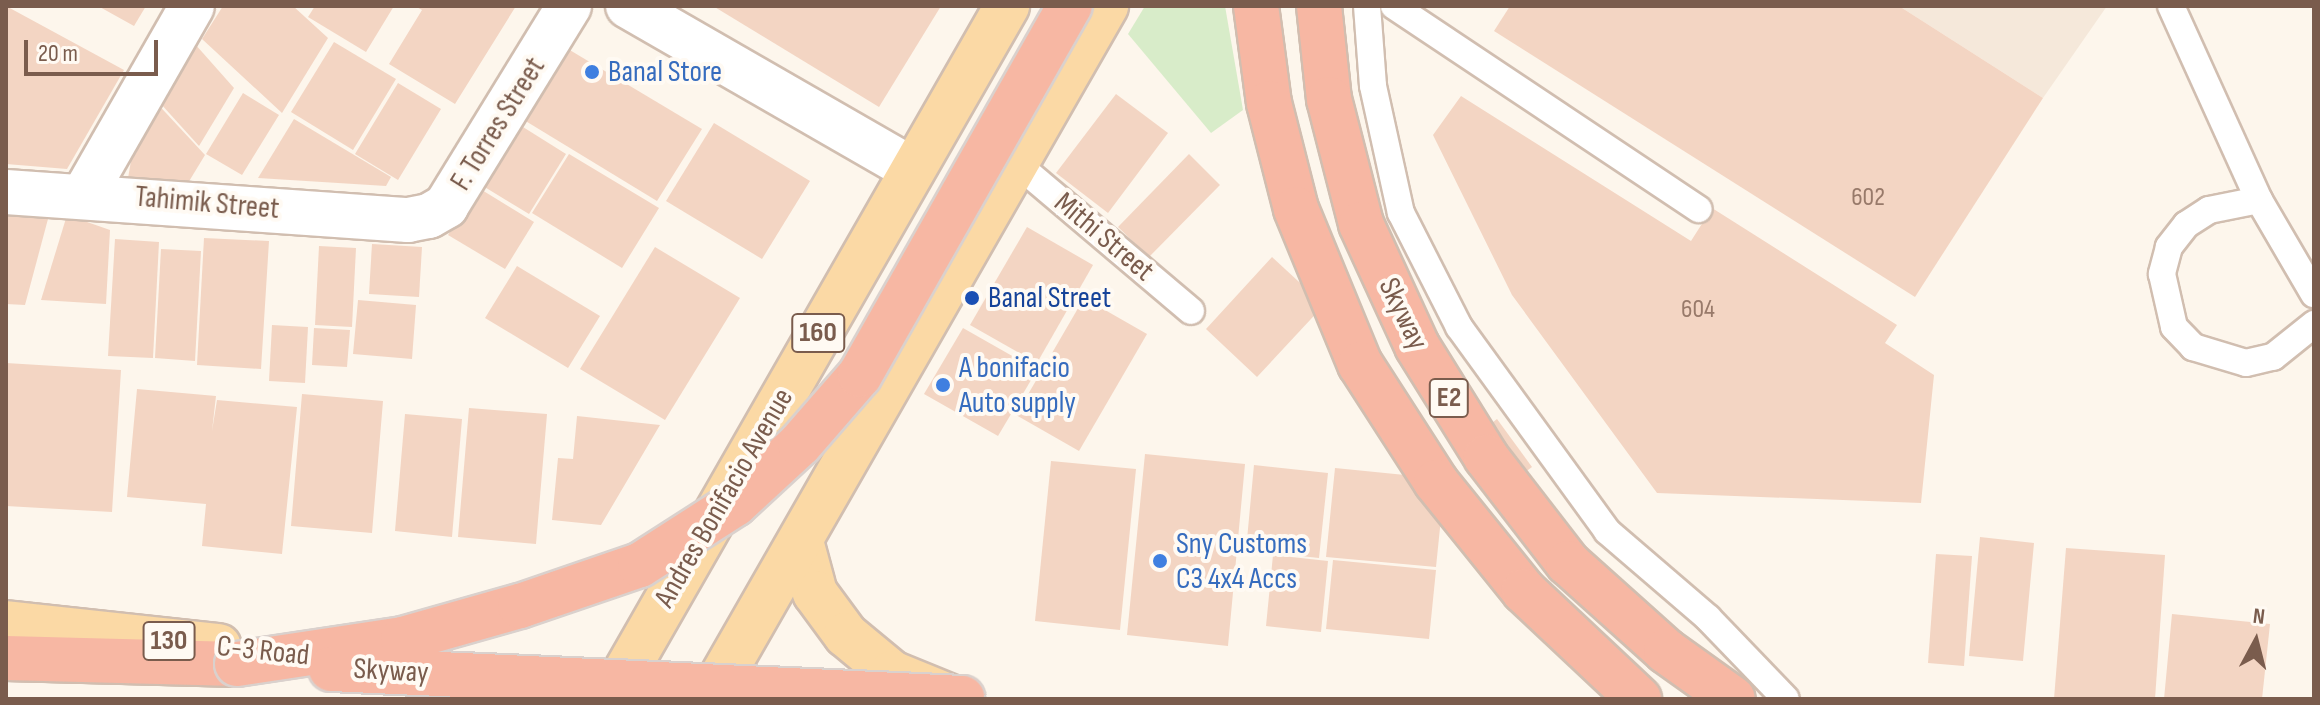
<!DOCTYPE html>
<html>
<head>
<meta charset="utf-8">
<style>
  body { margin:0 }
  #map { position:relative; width:2320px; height:705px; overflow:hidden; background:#fdf6ec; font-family:"Sofia Sans Condensed",sans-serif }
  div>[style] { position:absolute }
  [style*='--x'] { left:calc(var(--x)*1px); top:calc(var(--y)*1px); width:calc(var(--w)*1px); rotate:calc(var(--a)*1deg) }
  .residential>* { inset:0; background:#f5e8da }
  .green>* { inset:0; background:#d8ecc9 }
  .building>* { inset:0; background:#f3d5c3 }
  .roads { filter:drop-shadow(2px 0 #d1beb0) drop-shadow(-2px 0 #d1beb0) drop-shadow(0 2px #d1beb0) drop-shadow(0 -2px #d1beb0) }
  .service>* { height:26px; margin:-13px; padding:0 13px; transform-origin:13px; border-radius:13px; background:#fff }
  .minor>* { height:44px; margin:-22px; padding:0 22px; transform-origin:22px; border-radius:22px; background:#fff }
  .primary>* { height:44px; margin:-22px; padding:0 22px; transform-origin:22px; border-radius:22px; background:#fbd9a5 }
  .motorway>* { height:44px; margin:-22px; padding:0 22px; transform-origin:22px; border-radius:22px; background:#f7b7a3 }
  .bridges { filter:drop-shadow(2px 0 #dad1cd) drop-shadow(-2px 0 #dad1cd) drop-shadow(0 2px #dad1cd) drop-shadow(0 -2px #dad1cd) }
  .motorway-bridge>* { height:44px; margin:-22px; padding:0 22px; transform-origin:22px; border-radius:22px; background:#f7b7a3 }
  .dots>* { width:22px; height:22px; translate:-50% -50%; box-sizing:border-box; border:4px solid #fffaf3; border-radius:50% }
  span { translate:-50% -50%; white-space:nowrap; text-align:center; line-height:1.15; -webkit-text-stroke:8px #fffaf3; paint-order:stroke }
  .number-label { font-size:26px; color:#987a6a }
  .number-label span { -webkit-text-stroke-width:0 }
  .shield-label span { padding:2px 6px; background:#fffaf3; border:2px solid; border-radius:6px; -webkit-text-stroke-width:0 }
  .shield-label { font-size:28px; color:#7a5c4d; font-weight:700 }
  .shop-label { font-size:30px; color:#366cbe }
  .left { translate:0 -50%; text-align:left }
  .street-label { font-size:30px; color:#7a5c4d }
  .transit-label { font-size:30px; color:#164399 }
  .frame { position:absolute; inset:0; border:8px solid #7a5c4d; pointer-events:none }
  .north { position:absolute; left:2216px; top:601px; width:80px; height:80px; -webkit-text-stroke:6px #fffaf3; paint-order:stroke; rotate:7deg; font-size:22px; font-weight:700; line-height:32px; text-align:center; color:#7a5c4d }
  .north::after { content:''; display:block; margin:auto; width:28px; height:36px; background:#7a5c4d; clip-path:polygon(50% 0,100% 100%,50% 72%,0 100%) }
  .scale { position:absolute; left:24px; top:40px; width:134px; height:36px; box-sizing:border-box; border:4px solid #7a5c4d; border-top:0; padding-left:10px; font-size:24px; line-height:28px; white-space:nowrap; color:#7a5c4d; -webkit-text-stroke:6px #fffaf3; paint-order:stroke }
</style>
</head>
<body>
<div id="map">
  <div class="residential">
    <div style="clip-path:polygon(1899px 6px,2107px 6px,2043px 98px)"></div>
  </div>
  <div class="green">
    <div style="clip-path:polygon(1145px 6px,1225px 6px,1243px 110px,1211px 133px,1128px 34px)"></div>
  </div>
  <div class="building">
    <div style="clip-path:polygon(6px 6px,124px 70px,67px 169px,6px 164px)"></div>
    <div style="clip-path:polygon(98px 6px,146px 6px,134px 26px)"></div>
    <div style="clip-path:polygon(223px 6px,293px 6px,328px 38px,282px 113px,202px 39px)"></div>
    <div style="clip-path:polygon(315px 6px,394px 6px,366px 52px,308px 17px)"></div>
    <div style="clip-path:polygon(415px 6px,516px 6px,455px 104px,389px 64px,422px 10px)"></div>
    <div style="clip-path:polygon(713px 6px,941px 6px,879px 107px)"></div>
    <div style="clip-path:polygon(1510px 6px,1899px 6px,2043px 98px,1915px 297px,1494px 31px)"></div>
    <div style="clip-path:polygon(187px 35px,234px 88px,199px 146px,151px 93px)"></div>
    <div style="clip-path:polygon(334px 42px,396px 79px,353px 150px,291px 112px)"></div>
    <div style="clip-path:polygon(563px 46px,702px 129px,657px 201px,519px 117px)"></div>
    <div style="clip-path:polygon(398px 83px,441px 109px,398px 180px,355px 154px)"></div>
    <div style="clip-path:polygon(243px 93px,279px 115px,242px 175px,206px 154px)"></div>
    <div style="clip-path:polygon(1116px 94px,1168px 133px,1108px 213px,1056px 173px)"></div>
    <div style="clip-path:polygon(1461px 96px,1691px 241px,1712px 208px,1897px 325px,1885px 343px,1934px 375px,1921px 503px,1657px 493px,1512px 295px,1433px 135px)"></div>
    <div style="clip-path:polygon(153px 99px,205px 155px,188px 183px,127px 184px,137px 126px)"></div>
    <div style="clip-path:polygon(294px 119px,391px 177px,386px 186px,258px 178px)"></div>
    <div style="clip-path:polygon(515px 122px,566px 154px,529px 214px,478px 183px)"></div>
    <div style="clip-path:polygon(714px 123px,810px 181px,762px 259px,666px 201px)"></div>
    <div style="clip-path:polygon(569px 154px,659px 208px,622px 268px,532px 213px)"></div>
    <div style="clip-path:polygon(1189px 154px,1220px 185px,1149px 257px,1118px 227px)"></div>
    <div style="clip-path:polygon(477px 187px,534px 222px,505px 269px,448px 235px)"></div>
    <div style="clip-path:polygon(6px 202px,52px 204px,25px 305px,6px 304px)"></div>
    <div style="clip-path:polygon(67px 215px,110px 230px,106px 304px,41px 300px)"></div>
    <div style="clip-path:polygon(1027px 227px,1093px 265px,1037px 363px,970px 325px)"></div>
    <div style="clip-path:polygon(204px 238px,269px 241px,261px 369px,197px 365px)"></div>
    <div style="clip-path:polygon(115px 239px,159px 242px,153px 358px,108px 356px)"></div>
    <div style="clip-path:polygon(372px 244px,422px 247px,419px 297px,369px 294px)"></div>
    <div style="clip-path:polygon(319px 246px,356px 248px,352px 327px,315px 325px)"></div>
    <div style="clip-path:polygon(655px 247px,740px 298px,665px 420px,580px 369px)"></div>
    <div style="clip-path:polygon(161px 249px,201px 251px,195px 361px,155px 358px)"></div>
    <div style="clip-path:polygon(1272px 257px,1324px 305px,1257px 377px,1206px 329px)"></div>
    <div style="clip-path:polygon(517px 266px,600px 316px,568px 368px,485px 318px)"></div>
    <div style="clip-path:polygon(1084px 298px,1147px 334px,1079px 451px,1016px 415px)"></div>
    <div style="clip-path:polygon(358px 300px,416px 305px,412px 359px,353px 354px)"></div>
    <div style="clip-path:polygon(272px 325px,308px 327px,305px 383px,269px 381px)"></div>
    <div style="clip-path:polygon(314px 328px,350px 330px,347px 367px,312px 365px)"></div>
    <div style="clip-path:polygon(963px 328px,1037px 370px,998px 436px,924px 394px)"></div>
    <div style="clip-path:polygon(6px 363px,121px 370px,112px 512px,6px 506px)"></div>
    <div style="clip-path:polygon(137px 389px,216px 396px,212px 431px,217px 400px,297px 407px,282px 554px,202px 546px,206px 504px,127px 497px)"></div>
    <div style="clip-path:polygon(302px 394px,383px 401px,372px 533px,291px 526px)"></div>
    <div style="clip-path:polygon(469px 408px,547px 414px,536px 544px,458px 537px)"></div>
    <div style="clip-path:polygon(405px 414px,462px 419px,452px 537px,395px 531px)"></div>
    <div style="clip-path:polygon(577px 416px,660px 425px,601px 525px,552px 520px,558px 458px,573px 459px)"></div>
    <div style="clip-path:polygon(1497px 419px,1532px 467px,1513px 481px,1479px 433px)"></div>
    <div style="clip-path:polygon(1145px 454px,1245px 464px,1228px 646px,1127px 635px)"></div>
    <div style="clip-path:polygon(1051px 461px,1136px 469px,1120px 630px,1035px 621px)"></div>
    <div style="clip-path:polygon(1254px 465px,1328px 473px,1319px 558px,1246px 550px)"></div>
    <div style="clip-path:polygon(1335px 468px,1445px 479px,1436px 567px,1326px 557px)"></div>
    <div style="clip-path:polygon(1980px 537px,2034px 543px,2023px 661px,1969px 656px)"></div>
    <div style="clip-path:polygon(2066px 548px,2165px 555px,2155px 699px,2054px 699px)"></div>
    <div style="clip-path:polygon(1936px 554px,1972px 556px,1964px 666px,1928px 663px)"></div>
    <div style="clip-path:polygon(1273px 555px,1328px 561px,1321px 632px,1266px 626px)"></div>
    <div style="clip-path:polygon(1333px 560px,1436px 570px,1429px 639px,1326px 629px)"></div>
    <div style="clip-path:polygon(2172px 614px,2270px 624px,2262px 699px,2164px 699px)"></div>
  </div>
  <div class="roads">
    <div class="service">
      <div style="--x:1367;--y:6;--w:80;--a:85.7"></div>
      <div style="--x:1373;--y:86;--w:130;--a:77.6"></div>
      <div style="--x:1401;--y:213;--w:128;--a:63"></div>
      <div style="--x:1459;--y:327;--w:252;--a:54"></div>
      <div style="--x:1607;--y:531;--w:133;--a:40.7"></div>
      <div style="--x:1708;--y:618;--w:112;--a:46.1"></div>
      <div style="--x:1394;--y:6;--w:366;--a:33.7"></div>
      <div style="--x:2171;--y:6;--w:213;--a:65.6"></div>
      <div style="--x:2259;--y:200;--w:109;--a:59.7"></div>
      <div style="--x:1016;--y:163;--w:229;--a:40.2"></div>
      <div style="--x:2259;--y:200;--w:51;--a:168.7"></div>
      <div style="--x:2209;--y:210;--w:27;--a:147"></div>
      <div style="--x:2186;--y:225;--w:28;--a:128"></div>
      <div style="--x:2169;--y:247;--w:28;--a:105"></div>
      <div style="--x:2162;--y:274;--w:54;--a:77.2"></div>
      <div style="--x:2174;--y:327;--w:28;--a:46"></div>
      <div style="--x:2193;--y:347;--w:55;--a:16.8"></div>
      <div style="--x:2246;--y:363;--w:28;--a:-13"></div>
      <div style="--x:2273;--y:357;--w:53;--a:-38.8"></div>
    </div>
    <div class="minor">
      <div style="--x:628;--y:6;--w:327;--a:29.9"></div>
      <div style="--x:6;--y:192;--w:403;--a:4"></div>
      <div style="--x:408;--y:220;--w:21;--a:-11"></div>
      <div style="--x:429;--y:216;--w:20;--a:-30"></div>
      <div style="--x:446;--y:206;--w:235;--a:-58.4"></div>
      <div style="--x:85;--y:193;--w:215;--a:-60.2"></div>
    </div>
    <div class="primary">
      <div style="--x:801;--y:541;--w:54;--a:74.9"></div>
      <div style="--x:815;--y:593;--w:52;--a:53.6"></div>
      <div style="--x:846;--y:635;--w:60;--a:39.6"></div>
      <div style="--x:892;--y:673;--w:61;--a:22.3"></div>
      <div style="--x:6;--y:623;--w:214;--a:6.2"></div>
      <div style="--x:610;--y:699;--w:799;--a:-60.19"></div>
      <div style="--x:709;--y:699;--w:799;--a:-60.19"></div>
    </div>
    <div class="motorway">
      <div style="--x:1256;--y:6;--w:98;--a:82.4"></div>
      <div style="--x:1269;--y:103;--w:109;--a:75.7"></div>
      <div style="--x:1296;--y:209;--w:168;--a:67.6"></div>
      <div style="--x:1360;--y:364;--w:140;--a:57.2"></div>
      <div style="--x:1436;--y:482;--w:140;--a:51.1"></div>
      <div style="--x:1524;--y:591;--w:158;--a:43.2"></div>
      <div style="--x:1319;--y:6;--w:94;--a:83.9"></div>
      <div style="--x:1329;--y:99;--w:129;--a:75.6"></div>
      <div style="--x:1361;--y:224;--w:134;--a:65.3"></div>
      <div style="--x:1417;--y:346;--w:131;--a:58.1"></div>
      <div style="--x:1486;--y:457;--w:134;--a:52.3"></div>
      <div style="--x:1568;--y:563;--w:132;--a:41.9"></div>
      <div style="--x:1666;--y:651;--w:82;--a:35.6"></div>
      <div style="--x:6;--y:658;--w:231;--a:1.5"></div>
    </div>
  </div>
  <div class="bridges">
    <div class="motorway-bridge">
      <div style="--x:237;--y:664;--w:168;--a:-8.6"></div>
      <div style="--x:403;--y:639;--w:122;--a:-15.8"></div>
      <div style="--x:520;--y:606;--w:127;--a:-18.9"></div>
      <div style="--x:640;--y:565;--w:113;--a:-32.7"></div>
      <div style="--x:735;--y:504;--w:88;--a:-42.7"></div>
      <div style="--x:800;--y:444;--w:91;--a:-49"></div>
      <div style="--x:860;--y:375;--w:425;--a:-60.4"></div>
      <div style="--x:331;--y:669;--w:632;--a:2.63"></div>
    </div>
  </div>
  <div class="dots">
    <div style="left:592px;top:72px;background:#3f7fe0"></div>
    <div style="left:972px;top:298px;background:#1a4fb4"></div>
    <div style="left:943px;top:385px;background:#3f7fe0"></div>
    <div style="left:1160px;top:561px;background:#3f7fe0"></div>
  </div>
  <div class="number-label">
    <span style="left:1868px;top:198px">602</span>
    <span style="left:1698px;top:310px">604</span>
  </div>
  <div class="shield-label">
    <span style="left:818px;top:333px">160</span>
    <span style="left:1449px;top:398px">E2</span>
    <span style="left:169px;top:641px">130</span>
  </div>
  <div class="shop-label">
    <span class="left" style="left:608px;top:72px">Banal Store</span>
    <span class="left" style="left:959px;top:385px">A bonifacio<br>Auto supply</span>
    <span class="left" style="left:1176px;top:561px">Sny Customs<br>C3 4x4 Accs</span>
  </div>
  <div class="street-label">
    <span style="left:498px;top:124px;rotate:-58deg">F. Torres Street</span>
    <span style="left:207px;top:203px;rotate:5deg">Tahimik Street</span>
    <span style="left:1104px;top:237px;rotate:40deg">Mithi Street</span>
    <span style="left:1403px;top:314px;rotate:64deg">Skyway</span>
    <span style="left:724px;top:498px;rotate:-60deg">Andres Bonifacio Avenue</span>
    <span style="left:263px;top:651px;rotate:6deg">C-3 Road</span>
    <span style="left:391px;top:671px;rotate:3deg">Skyway</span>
  </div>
  <div class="transit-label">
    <span class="left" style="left:988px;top:298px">Banal Street</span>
  </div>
  <div class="frame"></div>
  <div class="north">N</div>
  <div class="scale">20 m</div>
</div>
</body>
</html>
